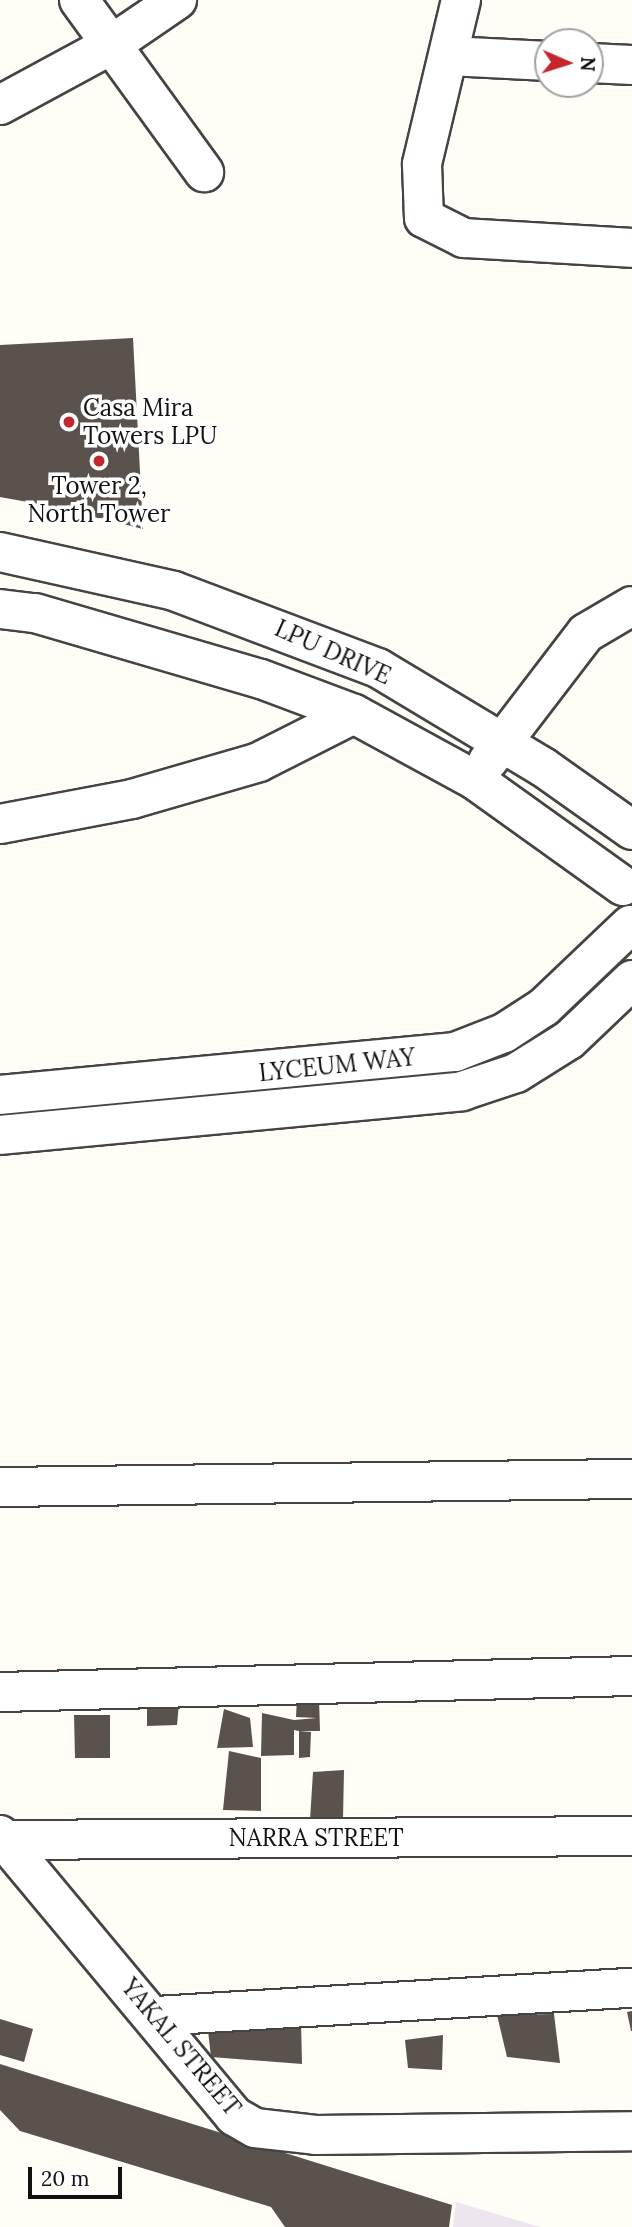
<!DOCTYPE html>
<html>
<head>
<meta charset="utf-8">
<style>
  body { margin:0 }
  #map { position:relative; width:632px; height:2227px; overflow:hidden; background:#fffdf5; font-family:Lora,serif }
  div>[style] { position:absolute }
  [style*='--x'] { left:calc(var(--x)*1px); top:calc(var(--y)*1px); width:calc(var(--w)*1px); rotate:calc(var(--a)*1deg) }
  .industrial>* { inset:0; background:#eee6ef }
  .building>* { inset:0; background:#5a524d }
  .roads { filter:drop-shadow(2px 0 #444) drop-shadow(-2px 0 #444) drop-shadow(0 2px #444) drop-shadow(0 -2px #444) }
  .minor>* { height:38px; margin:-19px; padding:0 19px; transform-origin:19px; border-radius:19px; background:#fff }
  .dots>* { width:19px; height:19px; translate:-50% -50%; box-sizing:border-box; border:4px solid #fff; border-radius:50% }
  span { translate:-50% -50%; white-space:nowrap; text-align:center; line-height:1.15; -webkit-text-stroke:7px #fff; paint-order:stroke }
  .poi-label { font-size:24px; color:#111 }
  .left { translate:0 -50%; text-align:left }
  .street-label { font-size:24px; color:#111 }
  .north { position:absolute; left:534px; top:28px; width:70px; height:70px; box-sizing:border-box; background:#fff; border:2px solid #a0a0a0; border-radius:50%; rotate:93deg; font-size:19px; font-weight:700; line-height:28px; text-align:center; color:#111 }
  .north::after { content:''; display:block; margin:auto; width:24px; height:32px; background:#c4262e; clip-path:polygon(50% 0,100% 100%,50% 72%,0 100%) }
  .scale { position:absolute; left:28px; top:2167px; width:94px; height:32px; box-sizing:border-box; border:4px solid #111; border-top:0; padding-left:9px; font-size:21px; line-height:24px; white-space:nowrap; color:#111; -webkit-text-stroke:5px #fff; paint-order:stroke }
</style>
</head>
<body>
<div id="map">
  <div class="industrial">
    <div style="clip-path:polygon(456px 2202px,540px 2227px,453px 2227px)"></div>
  </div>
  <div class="building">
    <div style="clip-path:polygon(133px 338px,143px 529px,100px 518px,73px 519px,72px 510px,0 497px,0 345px)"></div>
    <div style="clip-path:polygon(297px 1697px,319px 1699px,320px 1731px,299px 1731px,311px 1732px,310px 1757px,299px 1758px,299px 1731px,294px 1730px,294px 1755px,261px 1756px,262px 1713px,294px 1720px,317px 1718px,296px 1717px)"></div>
    <div style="clip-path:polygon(147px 1700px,179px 1703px,177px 1725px,147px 1726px)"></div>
    <div style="clip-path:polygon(224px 1709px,250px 1718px,253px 1747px,217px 1748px)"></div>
    <div style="clip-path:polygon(74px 1715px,110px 1715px,110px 1758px,75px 1758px)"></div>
    <div style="clip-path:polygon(229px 1751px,261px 1758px,261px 1811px,223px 1810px)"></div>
    <div style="clip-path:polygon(344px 1770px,343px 1819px,310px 1820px,313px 1772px)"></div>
    <div style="clip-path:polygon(632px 2011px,632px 2031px,631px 2031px,627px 2012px)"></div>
    <div style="clip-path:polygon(554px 2014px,560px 2063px,507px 2057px,497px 2015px)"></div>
    <div style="clip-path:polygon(0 2019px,33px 2029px,24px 2062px,0 2055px)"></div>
    <div style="clip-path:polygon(301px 2021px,302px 2064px,211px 2057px,207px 2022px)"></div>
    <div style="clip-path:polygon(443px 2035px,442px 2070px,408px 2068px,405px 2040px)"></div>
    <div style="clip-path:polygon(0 2064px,452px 2205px,449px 2227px,285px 2227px,271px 2207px,20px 2131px,0 2110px)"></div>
  </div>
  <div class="roads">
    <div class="minor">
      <div style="--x:79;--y:0;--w:213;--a:54"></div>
      <div style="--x:461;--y:0;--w:169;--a:103.4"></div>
      <div style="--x:422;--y:164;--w:54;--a:87.9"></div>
      <div style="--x:424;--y:218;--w:45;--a:26.6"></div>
      <div style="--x:464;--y:238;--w:168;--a:3.4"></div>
      <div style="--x:449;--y:56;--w:99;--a:2.9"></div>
      <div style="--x:590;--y:63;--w:42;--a:2.7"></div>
      <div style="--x:0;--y:105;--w:126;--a:-28.4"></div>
      <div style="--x:111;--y:45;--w:80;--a:-34.3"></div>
      <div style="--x:0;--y:552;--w:178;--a:12.6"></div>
      <div style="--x:174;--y:591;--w:218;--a:20.7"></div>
      <div style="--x:378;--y:668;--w:192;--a:31"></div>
      <div style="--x:543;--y:767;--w:109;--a:35.3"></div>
      <div style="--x:0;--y:609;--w:35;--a:7"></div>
      <div style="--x:35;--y:613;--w:235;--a:16.3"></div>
      <div style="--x:261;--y:679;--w:99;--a:20.6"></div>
      <div style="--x:354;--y:714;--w:138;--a:28.6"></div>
      <div style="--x:475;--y:780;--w:182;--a:35.6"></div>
      <div style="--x:488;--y:761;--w:161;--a:-52.6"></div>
      <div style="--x:586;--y:633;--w:53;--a:-30.4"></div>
      <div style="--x:0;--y:824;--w:134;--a:-10.7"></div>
      <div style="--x:132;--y:799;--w:132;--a:-16.2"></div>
      <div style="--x:259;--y:762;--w:106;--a:-26.8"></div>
      <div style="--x:0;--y:1095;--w:457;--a:-5.4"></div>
      <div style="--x:455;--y:1052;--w:53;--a:-21.2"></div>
      <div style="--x:504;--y:1033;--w:48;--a:-33"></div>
      <div style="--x:544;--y:1007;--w:119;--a:-43.6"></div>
      <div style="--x:0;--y:1135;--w:464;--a:-5.4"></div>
      <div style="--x:462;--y:1091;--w:57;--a:-18.4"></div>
      <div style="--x:516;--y:1073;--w:62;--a:-31.9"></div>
      <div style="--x:569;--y:1040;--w:87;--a:-43.6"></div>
      <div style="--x:0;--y:1487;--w:632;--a:-0.73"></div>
      <div style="--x:0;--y:1692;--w:632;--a:-1.45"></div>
      <div style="--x:0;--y:1835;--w:366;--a:50.2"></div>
      <div style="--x:234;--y:2116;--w:24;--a:30"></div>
      <div style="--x:255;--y:2128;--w:61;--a:6.5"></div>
      <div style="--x:316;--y:2135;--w:316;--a:-0.7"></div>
      <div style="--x:0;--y:1840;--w:632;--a:-0.36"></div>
      <div style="--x:156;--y:2016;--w:477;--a:-3.4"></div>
    </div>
  </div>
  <div class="dots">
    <div style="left:69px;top:422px;background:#c4262e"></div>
    <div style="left:99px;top:461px;background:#c4262e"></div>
  </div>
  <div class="poi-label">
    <span class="left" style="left:83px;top:422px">Casa Mira<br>Towers LPU</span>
    <span style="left:99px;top:500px">Tower 2,<br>North Tower</span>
  </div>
  <div class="street-label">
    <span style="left:333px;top:652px;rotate:24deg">LPU DRIVE</span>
    <span style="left:337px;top:1065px;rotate:-6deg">LYCEUM WAY</span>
    <span style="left:316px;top:1838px">NARRA STREET</span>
    <span style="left:181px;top:2047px;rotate:50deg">YAKAL STREET</span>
  </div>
  <div class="north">N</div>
  <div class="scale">20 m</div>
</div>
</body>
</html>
